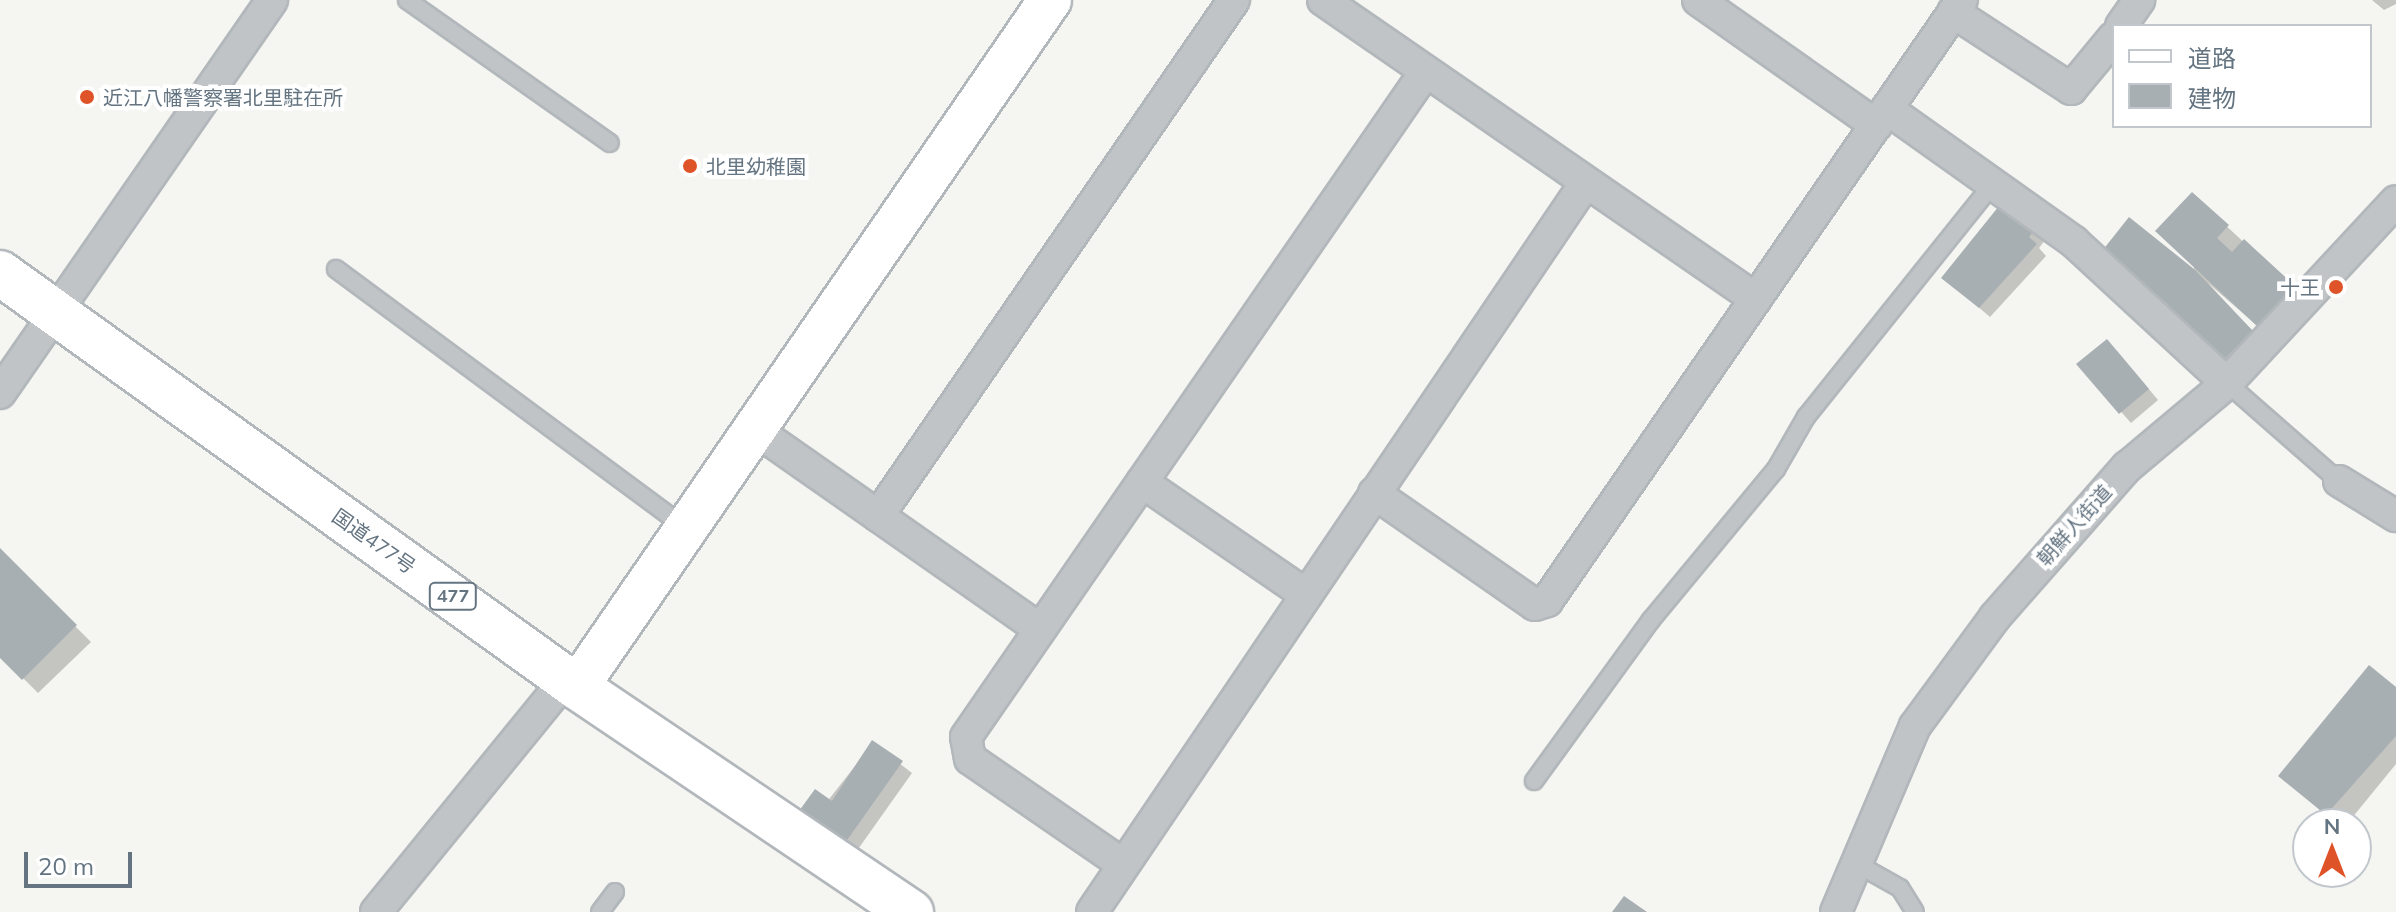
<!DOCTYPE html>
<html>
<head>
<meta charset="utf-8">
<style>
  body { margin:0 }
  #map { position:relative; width:2396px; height:912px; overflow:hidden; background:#f5f5f1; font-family:Mulish,"Noto Sans JP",sans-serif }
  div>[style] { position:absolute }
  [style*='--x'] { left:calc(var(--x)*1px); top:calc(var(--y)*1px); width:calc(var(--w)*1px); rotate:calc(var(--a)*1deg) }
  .shadow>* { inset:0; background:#0003 }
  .building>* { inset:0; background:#a7afb3 }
  .roads { filter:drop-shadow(2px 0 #b2b7bb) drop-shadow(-2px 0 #b2b7bb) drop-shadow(0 2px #b2b7bb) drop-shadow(0 -2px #b2b7bb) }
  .lane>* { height:16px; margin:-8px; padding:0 8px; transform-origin:8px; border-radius:8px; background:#c0c4c7 }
  .street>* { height:30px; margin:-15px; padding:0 15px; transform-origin:15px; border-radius:15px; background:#c0c4c7 }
  .secondary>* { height:42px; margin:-21px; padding:0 21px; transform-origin:21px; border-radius:21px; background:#fff }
  .highway>* { height:44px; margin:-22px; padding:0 22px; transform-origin:22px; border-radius:22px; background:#fff }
  .dots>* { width:22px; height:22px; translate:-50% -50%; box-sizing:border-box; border:4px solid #fff; border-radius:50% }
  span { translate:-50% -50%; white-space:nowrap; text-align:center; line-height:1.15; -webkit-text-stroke:8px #fff; paint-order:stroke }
  .shield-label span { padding:2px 6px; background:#fff; border:2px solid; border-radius:6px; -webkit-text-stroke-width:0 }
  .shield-label { font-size:18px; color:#647481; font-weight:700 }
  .poi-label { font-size:20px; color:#647481 }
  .left { translate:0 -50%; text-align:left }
  .right { translate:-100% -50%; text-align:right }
  .street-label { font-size:20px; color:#647481 }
  .legend { position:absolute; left:2112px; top:24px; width:260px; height:104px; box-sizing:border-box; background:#fff; border:2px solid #c1c7cd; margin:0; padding:10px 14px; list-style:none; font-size:24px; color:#647481 }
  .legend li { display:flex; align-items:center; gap:16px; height:40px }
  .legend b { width:40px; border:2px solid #c1c7cd }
  .north { position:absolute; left:2292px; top:808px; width:80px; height:80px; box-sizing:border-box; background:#fff; border:2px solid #c1c7cd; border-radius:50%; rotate:0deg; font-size:22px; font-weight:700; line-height:32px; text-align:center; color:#647481 }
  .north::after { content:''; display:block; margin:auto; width:28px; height:36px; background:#de5428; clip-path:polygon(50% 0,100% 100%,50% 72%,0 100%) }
  .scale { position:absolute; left:24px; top:852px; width:108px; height:36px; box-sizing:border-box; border:4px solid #647481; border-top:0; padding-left:10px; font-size:24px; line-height:28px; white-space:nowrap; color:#647481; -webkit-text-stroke:6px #fff; paint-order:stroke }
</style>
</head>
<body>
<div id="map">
  <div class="shadow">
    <div style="clip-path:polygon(2372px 0,2396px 0,2396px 4px,2384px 10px)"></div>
    <div style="clip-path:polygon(2192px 194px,2294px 289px,2275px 341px,2208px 283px,2267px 348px,2237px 376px,2178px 312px,2120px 266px,2194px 272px)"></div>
    <div style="clip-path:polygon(2003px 204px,2045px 240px,2039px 248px,2046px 256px,1990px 317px,1944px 278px)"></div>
    <div style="clip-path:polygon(2117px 351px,2158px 400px,2131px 423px,2079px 364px)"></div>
    <div style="clip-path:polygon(0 551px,91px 642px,38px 693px,0 655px)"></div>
    <div style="clip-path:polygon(2396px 689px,2396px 764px,2347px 824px,2336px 824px,2281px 776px)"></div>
    <div style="clip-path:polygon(873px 743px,912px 773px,856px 852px,812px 821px)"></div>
  </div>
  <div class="building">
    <div style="clip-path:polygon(2192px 192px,2229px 225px,2217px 238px,2232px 252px,2244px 239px,2296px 287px,2258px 327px,2155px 231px)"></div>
    <div style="clip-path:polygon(2003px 201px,2036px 228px,2029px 237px,2037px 244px,1979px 308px,1941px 278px)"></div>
    <div style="clip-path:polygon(2129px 217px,2194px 269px,2253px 331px,2221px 362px,2165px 302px,2102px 251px)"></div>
    <div style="clip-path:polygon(2107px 339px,2149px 389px,2119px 414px,2076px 364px)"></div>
    <div style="clip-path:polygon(0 548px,77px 625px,22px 680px,0 658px)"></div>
    <div style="clip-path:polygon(2369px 665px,2396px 687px,2396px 736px,2326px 815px,2278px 776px)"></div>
    <div style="clip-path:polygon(872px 740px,903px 761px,845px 843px,799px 811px,815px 789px,832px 801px)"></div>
    <div style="clip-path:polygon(1624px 896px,1647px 912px,1612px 912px)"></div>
  </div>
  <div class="roads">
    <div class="lane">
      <div style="--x:407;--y:0;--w:248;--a:35.2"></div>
      <div style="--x:336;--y:269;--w:434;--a:36.5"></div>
      <div style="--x:2227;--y:383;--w:149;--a:41.2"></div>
      <div style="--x:1534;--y:781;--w:199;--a:-54"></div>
      <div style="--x:1651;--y:620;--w:196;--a:-50.4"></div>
      <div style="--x:1776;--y:469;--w:60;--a:-60"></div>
      <div style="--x:1806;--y:417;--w:299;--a:-51.3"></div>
      <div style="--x:1857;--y:864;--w:49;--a:29.2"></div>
      <div style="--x:1900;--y:888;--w:28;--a:58"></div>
      <div style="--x:600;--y:912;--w:25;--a:-53"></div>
    </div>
    <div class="street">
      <div style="--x:1323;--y:0;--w:526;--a:34.63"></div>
      <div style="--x:1698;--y:0;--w:218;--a:35.1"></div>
      <div style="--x:1953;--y:12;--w:141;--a:33.1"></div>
      <div style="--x:2071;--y:89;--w:67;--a:-50.4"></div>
      <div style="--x:2121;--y:26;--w:32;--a:-55"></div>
      <div style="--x:1887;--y:109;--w:229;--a:35.4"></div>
      <div style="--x:2074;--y:242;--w:208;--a:42.7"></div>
      <div style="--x:0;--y:393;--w:478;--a:-55.3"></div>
      <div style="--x:754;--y:429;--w:349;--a:35"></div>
      <div style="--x:2339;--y:481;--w:67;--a:31.6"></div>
      <div style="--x:1142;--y:482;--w:198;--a:34.5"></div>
      <div style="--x:1374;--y:493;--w:196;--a:34.8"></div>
      <div style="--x:1535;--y:605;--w:13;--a:-18"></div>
      <div style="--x:1547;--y:601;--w:730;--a:-55.37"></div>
      <div style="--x:878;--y:516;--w:627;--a:-55.4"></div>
      <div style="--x:1121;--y:863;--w:183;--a:-145.4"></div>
      <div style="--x:970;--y:759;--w:22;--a:-100"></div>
      <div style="--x:966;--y:737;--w:809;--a:-55.37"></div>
      <div style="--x:376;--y:912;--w:302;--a:-50.8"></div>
      <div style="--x:1092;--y:912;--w:881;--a:-55.91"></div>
      <div style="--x:1836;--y:912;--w:202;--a:-67"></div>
      <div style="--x:1915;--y:726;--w:135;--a:-53.7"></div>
      <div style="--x:1995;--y:617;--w:200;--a:-48.7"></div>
      <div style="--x:2127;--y:467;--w:131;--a:-40"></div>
      <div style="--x:2227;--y:383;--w:248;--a:-47.1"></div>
    </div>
    <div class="secondary">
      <div style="--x:577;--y:687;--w:834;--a:-55.45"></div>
    </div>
    <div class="highway">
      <div style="--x:0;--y:273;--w:710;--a:35.66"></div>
      <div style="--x:577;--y:687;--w:403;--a:34"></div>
    </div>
  </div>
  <div class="dots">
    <div style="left:87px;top:97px;background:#de5428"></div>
    <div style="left:690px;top:166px;background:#de5428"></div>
    <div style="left:2336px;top:287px;background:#de5428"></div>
  </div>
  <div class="shield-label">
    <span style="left:453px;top:596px">477</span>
  </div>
  <div class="poi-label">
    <span class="left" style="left:103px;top:97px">近江八幡警察署北里駐在所</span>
    <span class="left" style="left:706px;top:166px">北里幼稚園</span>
    <span class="right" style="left:2320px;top:287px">十王</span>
  </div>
  <div class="street-label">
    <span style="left:2074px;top:525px;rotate:-48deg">朝鮮人街道</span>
    <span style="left:374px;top:541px;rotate:35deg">国道477号</span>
  </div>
  <ul class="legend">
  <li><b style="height:10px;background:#fff"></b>道路</li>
  <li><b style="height:22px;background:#a7afb3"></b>建物</li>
  </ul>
  <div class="north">N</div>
  <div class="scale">20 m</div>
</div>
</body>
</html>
